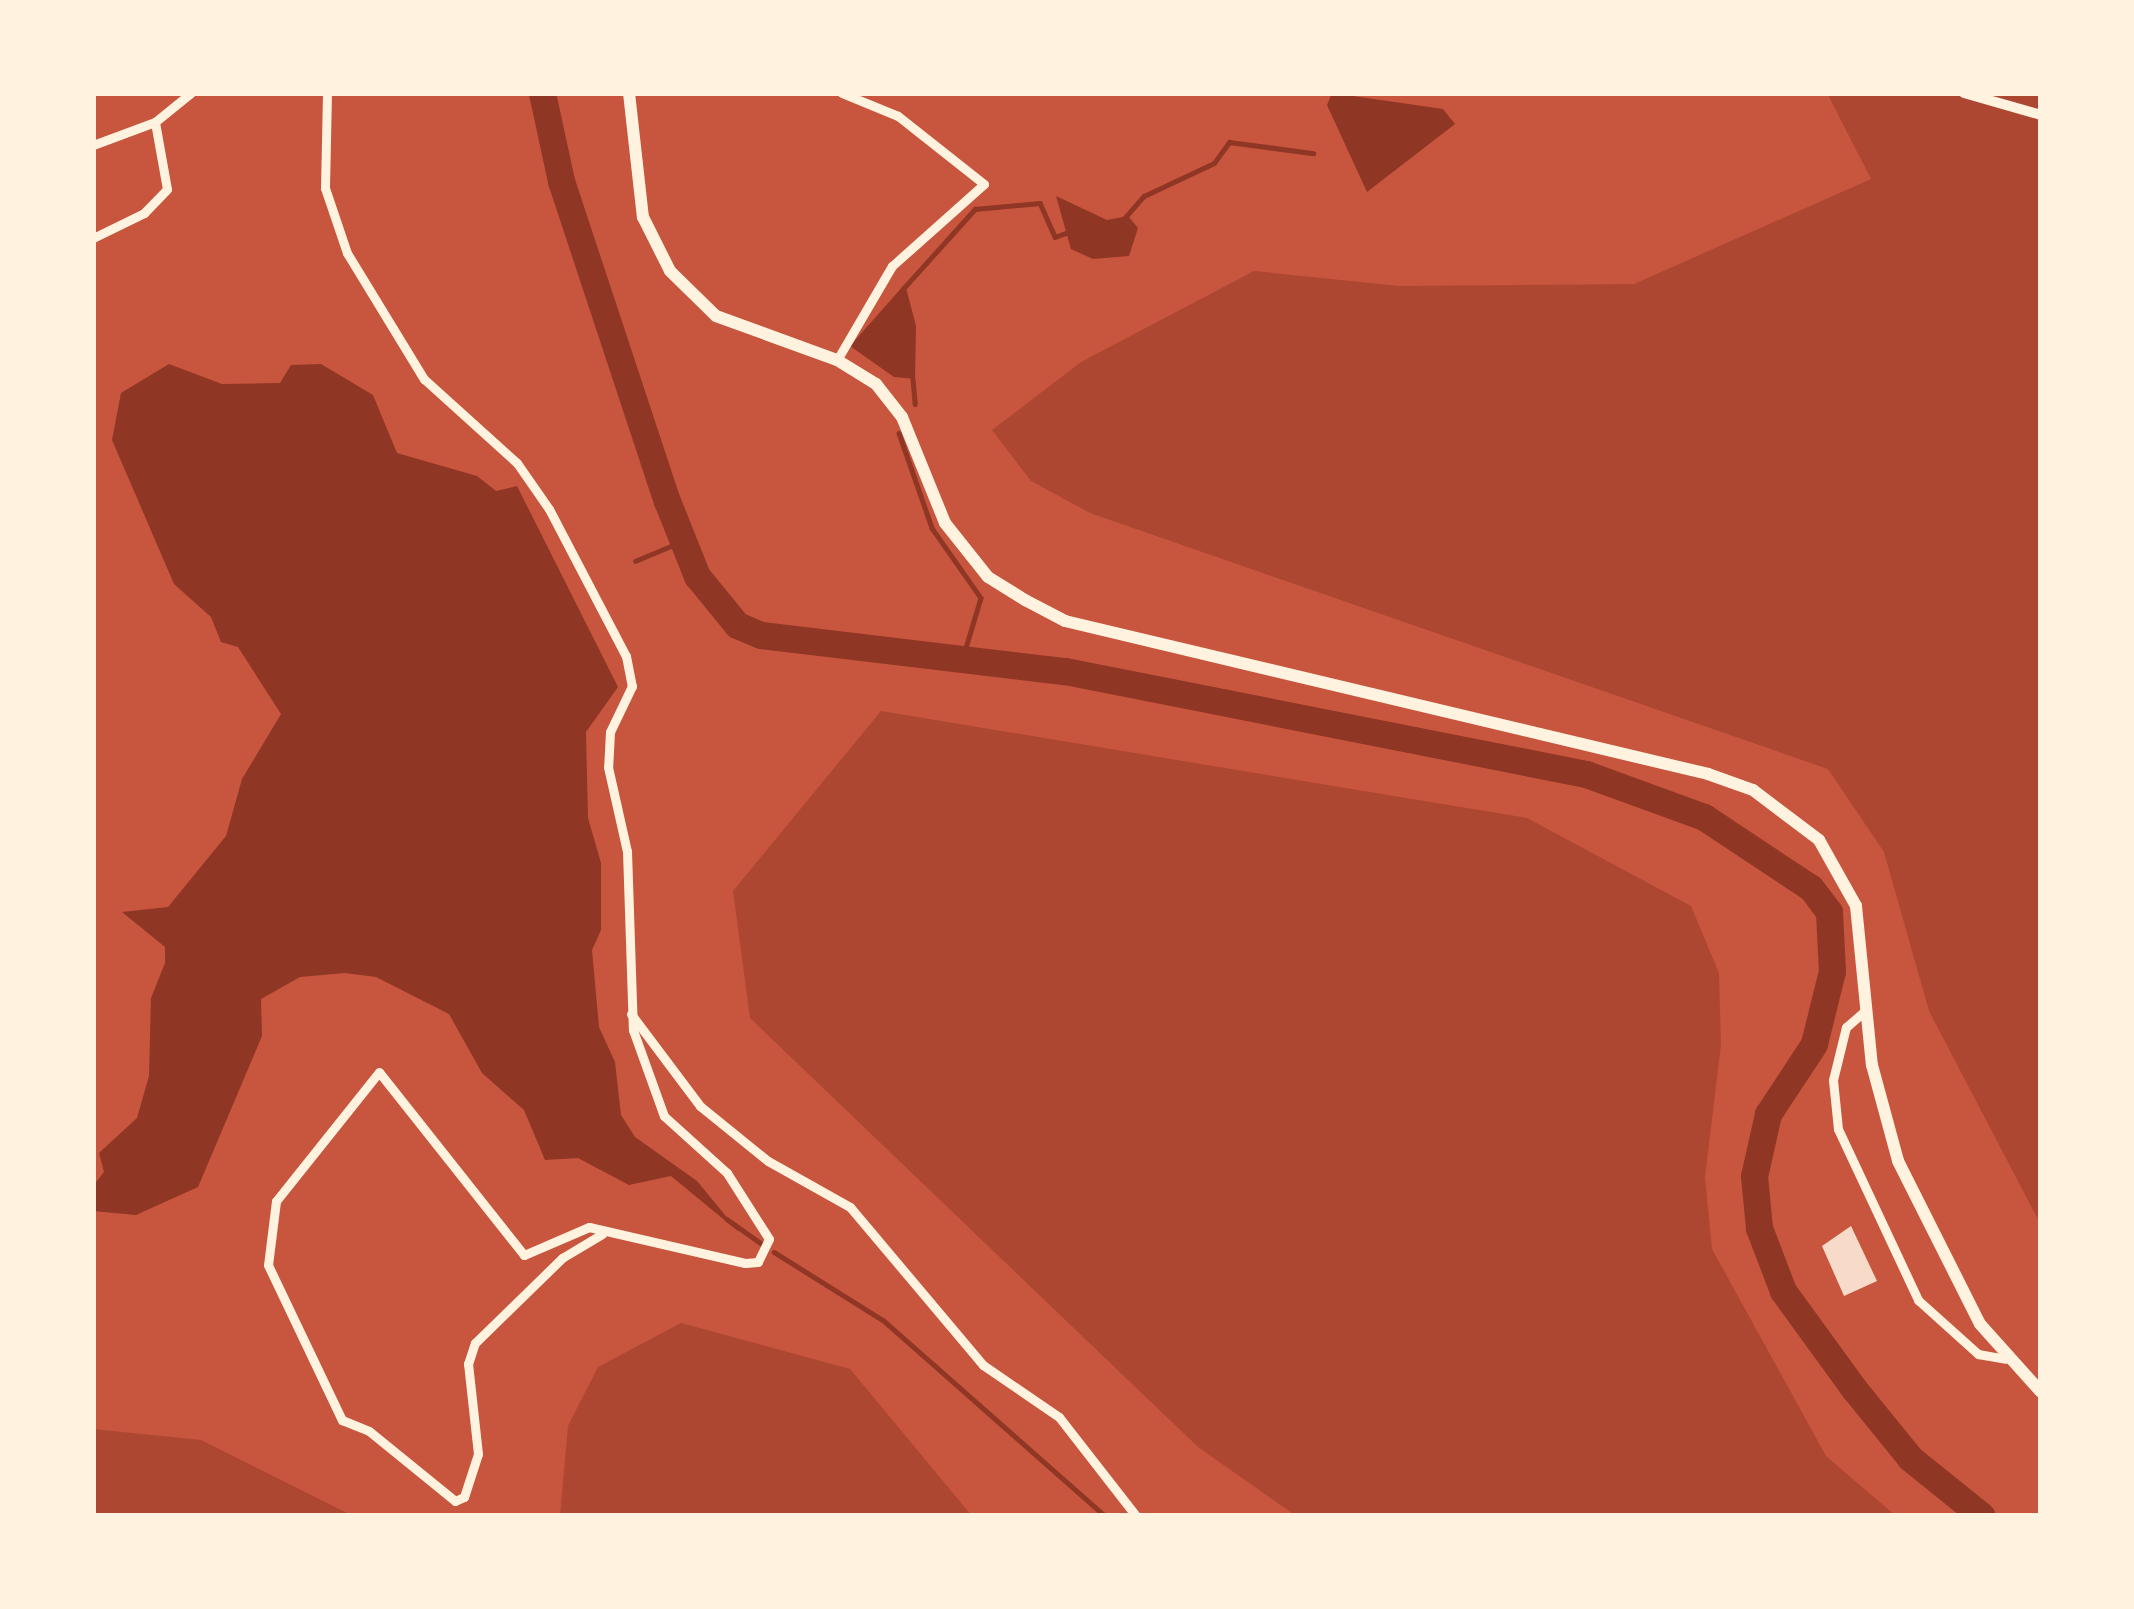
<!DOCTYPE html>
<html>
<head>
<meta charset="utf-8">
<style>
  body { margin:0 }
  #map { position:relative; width:2134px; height:1609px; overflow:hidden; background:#c8553d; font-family:"Playfair Display",serif }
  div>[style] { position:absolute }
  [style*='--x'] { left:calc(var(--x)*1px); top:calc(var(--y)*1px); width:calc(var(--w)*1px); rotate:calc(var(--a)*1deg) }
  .green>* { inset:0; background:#ae4732 }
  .water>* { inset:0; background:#8f3625 }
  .stream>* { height:4.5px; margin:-2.25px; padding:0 2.25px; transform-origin:2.25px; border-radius:2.25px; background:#8f3625 }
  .river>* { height:27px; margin:-13.5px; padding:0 13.5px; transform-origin:13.5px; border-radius:13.5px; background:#8f3625 }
  .building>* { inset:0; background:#f7dbc8 }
  .minor>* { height:9px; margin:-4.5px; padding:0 4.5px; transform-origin:4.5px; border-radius:4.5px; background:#fff3e0 }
  .tertiary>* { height:10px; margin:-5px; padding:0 5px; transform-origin:5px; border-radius:5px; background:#fff3e0 }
  .secondary>* { height:12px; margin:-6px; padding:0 6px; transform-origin:6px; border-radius:6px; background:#fff3e0 }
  span { translate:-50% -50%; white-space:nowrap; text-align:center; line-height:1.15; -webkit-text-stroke:9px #fff3e0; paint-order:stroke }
  .frame { position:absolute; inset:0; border:96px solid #fff3e0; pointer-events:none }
</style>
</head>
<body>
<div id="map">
  <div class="green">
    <div style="clip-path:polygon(1827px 93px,2041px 93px,2041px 1225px,1929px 1011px,1884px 852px,1828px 769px,1090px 513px,1031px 481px,992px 430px,1081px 362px,1254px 271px,1399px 286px,1634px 284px,1871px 179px)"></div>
    <div style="clip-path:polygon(881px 711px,1527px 818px,1691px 906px,1719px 973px,1721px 1045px,1705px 1177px,1712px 1249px,1826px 1456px,1896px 1516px,1296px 1516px,1198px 1447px,750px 1018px,733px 891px)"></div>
    <div style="clip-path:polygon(681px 1323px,850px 1369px,972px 1516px,560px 1516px,568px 1426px,598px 1367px)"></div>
    <div style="clip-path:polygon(93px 1429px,201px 1440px,353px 1516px,93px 1516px)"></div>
  </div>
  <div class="water">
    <div style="clip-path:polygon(1332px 93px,1443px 109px,1455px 124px,1367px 192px,1327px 105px)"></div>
    <div style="clip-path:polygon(1056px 196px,1107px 220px,1128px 216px,1138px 228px,1129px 256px,1093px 259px,1071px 249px)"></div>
    <div style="clip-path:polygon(905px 284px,916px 326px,915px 379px,894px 377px,850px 346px)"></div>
    <div style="clip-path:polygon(169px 364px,222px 384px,280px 383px,291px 365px,321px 364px,373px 395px,397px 453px,477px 476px,496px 491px,517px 486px,618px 687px,586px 732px,588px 818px,601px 863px,601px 930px,592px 950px,599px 1027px,615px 1062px,621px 1115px,635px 1137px,697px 1181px,739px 1232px,671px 1176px,629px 1185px,578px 1158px,545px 1160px,524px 1110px,482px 1073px,449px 1014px,376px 977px,345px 973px,300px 977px,261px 999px,262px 1036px,198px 1187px,136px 1215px,93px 1211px,93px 1186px,104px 1172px,99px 1153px,137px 1118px,149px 1076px,151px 998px,165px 963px,165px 947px,122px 912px,168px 907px,226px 836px,242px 779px,281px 714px,238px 647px,221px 642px,211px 617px,174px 584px,112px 440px,121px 393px)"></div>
  </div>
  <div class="stream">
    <div style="--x:1122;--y:221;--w:33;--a:-49"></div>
    <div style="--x:1144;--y:196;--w:77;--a:-25.2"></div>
    <div style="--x:1214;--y:163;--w:26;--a:-54"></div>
    <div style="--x:1229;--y:142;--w:85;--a:7.5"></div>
    <div style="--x:902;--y:290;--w:109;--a:-48"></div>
    <div style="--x:975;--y:209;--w:65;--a:-5.3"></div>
    <div style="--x:1040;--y:203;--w:37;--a:66"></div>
    <div style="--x:1055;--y:237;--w:12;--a:-20"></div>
    <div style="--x:913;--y:379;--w:25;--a:85"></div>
    <div style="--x:899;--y:433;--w:101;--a:70.8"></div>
    <div style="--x:932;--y:528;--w:85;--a:55"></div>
    <div style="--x:981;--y:598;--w:63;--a:106.7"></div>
    <div style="--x:635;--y:561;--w:52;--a:-22.6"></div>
    <div style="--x:727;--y:1219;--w:43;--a:35.5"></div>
    <div style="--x:774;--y:1252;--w:128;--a:32"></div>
    <div style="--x:883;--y:1320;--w:296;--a:41.4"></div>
  </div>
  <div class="river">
    <div style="--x:542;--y:93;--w:90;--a:77.8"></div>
    <div style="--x:561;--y:181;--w:337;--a:71.7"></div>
    <div style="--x:667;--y:501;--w:81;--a:68.2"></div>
    <div style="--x:697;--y:576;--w:63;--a:50.8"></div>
    <div style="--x:737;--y:625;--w:26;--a:23"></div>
    <div style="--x:761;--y:635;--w:306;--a:6.8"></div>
    <div style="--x:1065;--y:671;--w:531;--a:11.18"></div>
    <div style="--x:1586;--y:774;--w:126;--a:20"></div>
    <div style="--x:1704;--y:817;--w:128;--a:33.6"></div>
    <div style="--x:1811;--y:888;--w:30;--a:53"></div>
    <div style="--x:1829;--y:912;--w:59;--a:87.1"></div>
    <div style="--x:1832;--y:971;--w:75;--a:103.9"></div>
    <div style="--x:1814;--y:1044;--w:84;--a:123.3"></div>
    <div style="--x:1768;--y:1114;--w:64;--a:102.7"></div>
    <div style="--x:1754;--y:1176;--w:52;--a:84.5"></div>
    <div style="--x:1759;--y:1228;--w:67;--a:69.1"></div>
    <div style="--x:1783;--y:1291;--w:122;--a:54"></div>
    <div style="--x:1855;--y:1390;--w:87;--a:51"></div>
    <div style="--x:1910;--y:1458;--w:92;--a:38.9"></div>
  </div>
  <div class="building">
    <div style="clip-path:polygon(1851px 1226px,1877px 1281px,1844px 1296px,1822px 1246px)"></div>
  </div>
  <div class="minor">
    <div style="--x:327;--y:93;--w:95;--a:91.2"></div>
    <div style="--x:325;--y:188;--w:69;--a:71.3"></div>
    <div style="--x:347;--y:253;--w:148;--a:58.6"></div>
    <div style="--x:424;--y:379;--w:125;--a:42.1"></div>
    <div style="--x:517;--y:463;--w:56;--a:55.2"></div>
    <div style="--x:549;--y:509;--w:166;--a:62.4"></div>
    <div style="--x:626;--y:656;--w:31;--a:79"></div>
    <div style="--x:632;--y:686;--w:51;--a:115.6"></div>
    <div style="--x:610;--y:732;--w:35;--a:93"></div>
    <div style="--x:608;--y:767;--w:86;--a:77.3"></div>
    <div style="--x:627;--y:851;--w:179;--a:88.1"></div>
    <div style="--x:633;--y:1030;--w:91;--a:70.2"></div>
    <div style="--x:664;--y:1116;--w:85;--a:42.1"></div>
    <div style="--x:727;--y:1173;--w:78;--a:57.5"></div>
    <div style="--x:769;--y:1239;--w:25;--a:116"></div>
    <div style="--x:758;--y:1262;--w:13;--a:176"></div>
    <div style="--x:745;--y:1263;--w:160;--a:-167"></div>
    <div style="--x:589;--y:1227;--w:71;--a:156.7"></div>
    <div style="--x:524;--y:1255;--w:233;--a:-128.4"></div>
    <div style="--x:379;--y:1072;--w:165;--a:128.6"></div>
    <div style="--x:276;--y:1201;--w:64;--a:97.1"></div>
    <div style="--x:268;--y:1265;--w:172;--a:64.5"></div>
    <div style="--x:342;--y:1420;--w:29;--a:22"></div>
    <div style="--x:369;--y:1431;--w:111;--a:39.1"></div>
    <div style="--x:455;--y:1501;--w:10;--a:-24"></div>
    <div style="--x:464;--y:1497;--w:45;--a:-72"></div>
    <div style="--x:478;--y:1454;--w:91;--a:-96.3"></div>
    <div style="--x:468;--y:1364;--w:22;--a:-72"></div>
    <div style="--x:475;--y:1343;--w:122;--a:-44.3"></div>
    <div style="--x:562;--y:1258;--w:47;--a:-31"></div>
    <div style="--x:93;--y:145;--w:66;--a:-20.4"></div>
    <div style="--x:155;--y:122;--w:46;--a:-38.9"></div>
    <div style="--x:93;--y:238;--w:57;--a:-26.1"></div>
    <div style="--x:144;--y:213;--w:33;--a:-46"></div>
    <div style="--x:167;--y:189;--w:68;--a:-100.2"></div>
    <div style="--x:837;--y:360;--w:109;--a:-59.7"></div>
    <div style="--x:892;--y:266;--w:123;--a:-41.7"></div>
    <div style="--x:984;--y:184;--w:110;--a:-141.7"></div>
    <div style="--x:898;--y:116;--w:61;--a:-157.7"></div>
    <div style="--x:1867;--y:1009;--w:28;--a:139"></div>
    <div style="--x:1846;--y:1027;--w:55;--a:103.8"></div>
    <div style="--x:1833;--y:1080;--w:49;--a:84.2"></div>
    <div style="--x:1838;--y:1129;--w:189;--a:64.9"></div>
    <div style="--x:1918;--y:1300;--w:81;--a:42"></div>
    <div style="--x:1978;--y:1354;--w:28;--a:10"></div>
    <div style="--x:631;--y:1014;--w:115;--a:53.1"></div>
    <div style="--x:700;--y:1106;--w:87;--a:39"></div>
    <div style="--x:768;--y:1161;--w:94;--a:29.3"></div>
    <div style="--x:850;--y:1207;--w:207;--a:49.9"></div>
    <div style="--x:983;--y:1365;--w:92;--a:34.4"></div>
    <div style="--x:1059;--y:1417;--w:125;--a:52.1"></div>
  </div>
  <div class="tertiary">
    <div style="--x:1964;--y:93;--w:80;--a:15.9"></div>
  </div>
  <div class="secondary">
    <div style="--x:629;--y:93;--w:125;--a:83.6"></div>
    <div style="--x:643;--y:217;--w:60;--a:63.4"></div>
    <div style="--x:670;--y:271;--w:64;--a:44.4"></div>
    <div style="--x:716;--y:316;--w:129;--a:20"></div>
    <div style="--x:837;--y:360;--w:46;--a:31.6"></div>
    <div style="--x:876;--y:384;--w:42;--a:51.8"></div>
    <div style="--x:902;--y:417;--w:114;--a:67.9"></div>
    <div style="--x:945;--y:523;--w:69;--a:51.5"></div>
    <div style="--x:988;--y:577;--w:44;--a:31.9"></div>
    <div style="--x:1025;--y:600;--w:45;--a:27.7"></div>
    <div style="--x:1065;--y:621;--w:661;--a:13.38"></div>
    <div style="--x:1708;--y:774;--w:48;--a:19.6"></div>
    <div style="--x:1753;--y:790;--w:83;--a:37.1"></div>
    <div style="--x:1819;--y:840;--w:76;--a:60.7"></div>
    <div style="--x:1856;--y:906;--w:160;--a:84.3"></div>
    <div style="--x:1872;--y:1065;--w:99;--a:74.8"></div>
    <div style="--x:1898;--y:1161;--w:182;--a:63.3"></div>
    <div style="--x:1980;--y:1324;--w:91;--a:48.1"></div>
  </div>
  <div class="frame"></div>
</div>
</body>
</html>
